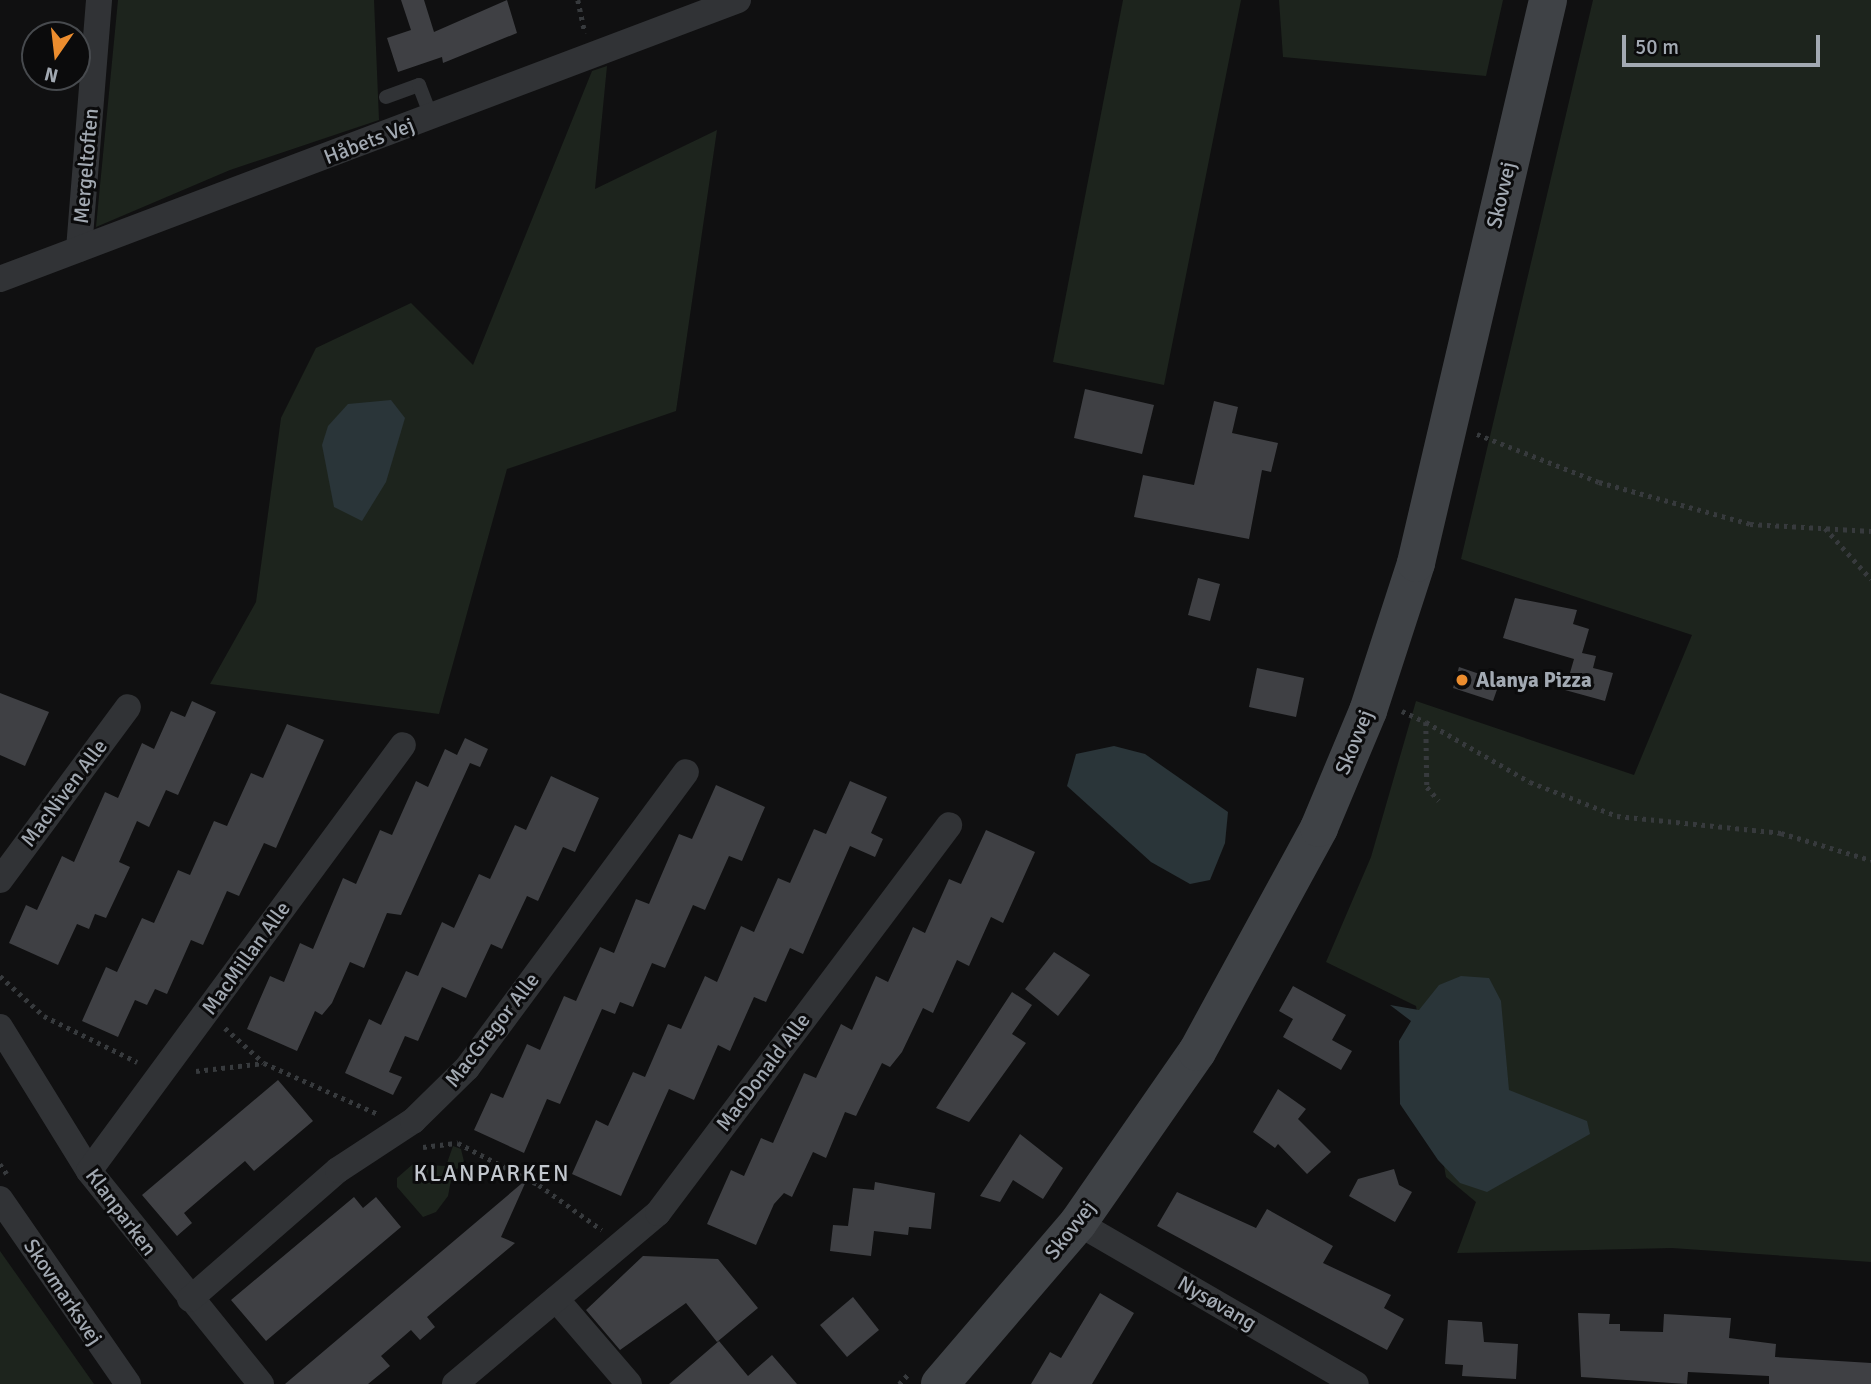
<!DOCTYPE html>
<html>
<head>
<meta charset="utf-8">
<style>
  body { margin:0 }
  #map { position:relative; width:1871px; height:1384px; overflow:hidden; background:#101011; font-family:Signika,sans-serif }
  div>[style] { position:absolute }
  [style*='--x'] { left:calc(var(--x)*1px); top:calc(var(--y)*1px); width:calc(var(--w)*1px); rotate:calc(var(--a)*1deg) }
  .green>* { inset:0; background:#1d241d }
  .water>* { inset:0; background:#2a3539 }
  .building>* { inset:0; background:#3f4044 }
  .path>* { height:4.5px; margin-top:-2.25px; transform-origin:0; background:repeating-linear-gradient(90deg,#373a3d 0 3.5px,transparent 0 8.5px) }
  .lane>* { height:14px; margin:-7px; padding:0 7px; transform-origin:7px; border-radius:7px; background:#313336 }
  .street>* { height:26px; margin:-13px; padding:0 13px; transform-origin:13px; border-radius:13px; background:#313336 }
  .secondary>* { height:38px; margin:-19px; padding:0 19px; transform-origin:19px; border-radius:19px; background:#3f4246 }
  .dots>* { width:19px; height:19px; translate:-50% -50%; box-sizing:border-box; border:4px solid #0b0b0c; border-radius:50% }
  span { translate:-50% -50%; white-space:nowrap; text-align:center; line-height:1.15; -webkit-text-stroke:6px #0b0b0c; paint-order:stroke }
  .street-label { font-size:21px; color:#a2a9b2 }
  .poi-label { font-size:21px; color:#a2a9b2; font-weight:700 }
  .left { translate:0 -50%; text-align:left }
  .neighbourhood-label { font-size:23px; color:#c2c7ce; letter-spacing:2px }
  .north { position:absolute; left:21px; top:21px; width:70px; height:70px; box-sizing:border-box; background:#0b0b0c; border:2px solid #474a4e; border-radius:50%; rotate:194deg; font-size:19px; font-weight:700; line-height:28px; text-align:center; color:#a2a9b2 }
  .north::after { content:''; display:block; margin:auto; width:24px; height:32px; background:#ec8d2e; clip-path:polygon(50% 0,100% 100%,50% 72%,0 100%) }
  .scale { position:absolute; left:1622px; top:35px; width:198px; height:32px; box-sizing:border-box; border:4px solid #a2a9b2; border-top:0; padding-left:9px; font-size:21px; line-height:24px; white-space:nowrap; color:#a2a9b2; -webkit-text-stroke:5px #0b0b0c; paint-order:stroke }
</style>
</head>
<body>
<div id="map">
  <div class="green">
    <div style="clip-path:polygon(118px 0,374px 0,379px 120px,230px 170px,96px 227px)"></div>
    <div style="clip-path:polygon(1123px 0,1241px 0,1164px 385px,1053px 362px)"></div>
    <div style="clip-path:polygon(1279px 0,1503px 0,1486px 76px,1283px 57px)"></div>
    <div style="clip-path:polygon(1593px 0,1871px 0,1871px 1262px,1672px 1248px,1457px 1253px,1476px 1202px,1446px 1177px,1416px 1006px,1326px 962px,1371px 857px,1416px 701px,1634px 775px,1692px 635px,1461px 559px)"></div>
    <div style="clip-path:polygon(607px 66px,595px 189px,717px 130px,676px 411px,507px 469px,439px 714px,210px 684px,256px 602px,281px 418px,316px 348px,411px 303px,473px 365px,592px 71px)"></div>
    <div style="clip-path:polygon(453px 1146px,461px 1149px,465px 1166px,453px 1170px,448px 1196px,436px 1212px,423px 1217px,397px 1187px,397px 1178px,413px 1164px,446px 1166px)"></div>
    <div style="clip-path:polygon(0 1251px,94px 1384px,0 1384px)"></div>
  </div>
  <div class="water">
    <div style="clip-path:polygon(391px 400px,405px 418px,386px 482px,362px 521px,334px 507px,322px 445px,328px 426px,348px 404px)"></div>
    <div style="clip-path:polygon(1114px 746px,1145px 754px,1228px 812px,1225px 843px,1210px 880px,1190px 884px,1151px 862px,1067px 786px,1076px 754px)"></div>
    <div style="clip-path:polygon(1461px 976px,1489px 978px,1501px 1001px,1509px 1090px,1587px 1121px,1590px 1134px,1487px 1192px,1460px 1183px,1438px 1160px,1400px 1104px,1399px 1041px,1411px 1021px,1390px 1005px,1419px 1010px,1439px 985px)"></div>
  </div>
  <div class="building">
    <div style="clip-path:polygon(401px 0,424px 0,434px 32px,507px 0,517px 33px,443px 63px,442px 57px,398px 72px,387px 38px,411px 30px)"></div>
    <div style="clip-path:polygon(1085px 389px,1154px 405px,1142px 454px,1074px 438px)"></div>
    <div style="clip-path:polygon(1214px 401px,1238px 407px,1232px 433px,1278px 443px,1271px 472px,1262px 470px,1249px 539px,1134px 517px,1143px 475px,1194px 485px)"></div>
    <div style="clip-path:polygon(1198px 578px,1220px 584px,1210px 621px,1188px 615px)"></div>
    <div style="clip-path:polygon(1515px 598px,1577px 610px,1573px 624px,1589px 629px,1582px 653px,1596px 656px,1593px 668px,1613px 673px,1605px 701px,1565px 690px,1574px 659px,1503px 638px)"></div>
    <div style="clip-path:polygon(1459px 667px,1500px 681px,1493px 701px,1453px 688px)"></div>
    <div style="clip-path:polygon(1257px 668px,1304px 678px,1296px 717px,1249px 707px)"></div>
    <div style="clip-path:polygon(0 693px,49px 712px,25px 766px,0 755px)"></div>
    <div style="clip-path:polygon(192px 701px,216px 712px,178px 795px,166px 790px,149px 827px,137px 821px,119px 862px,130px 867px,106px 918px,95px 914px,89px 929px,77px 924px,58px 965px,9px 943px,26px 905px,37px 910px,62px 856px,74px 862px,105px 792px,118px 798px,142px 743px,154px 749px,171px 711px,185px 717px)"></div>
    <div style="clip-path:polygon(287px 724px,324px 740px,276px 848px,264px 843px,239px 896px,227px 891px,203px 945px,191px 940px,167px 994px,155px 989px,147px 1005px,135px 1000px,118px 1037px,82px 1021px,106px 967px,117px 972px,142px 918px,154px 923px,178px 870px,190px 875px,214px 821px,227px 826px,251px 773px,263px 778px)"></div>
    <div style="clip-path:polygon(465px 738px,488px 749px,480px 767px,470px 763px,401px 915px,387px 913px,364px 968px,350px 962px,332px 1003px,322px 1015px,315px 1011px,297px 1051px,247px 1029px,270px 976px,284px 982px,300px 943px,313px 949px,343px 878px,356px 884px,380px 830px,392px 835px,416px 781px,428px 787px,445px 749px,457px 755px)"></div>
    <div style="clip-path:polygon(551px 776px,599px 798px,575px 852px,563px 847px,538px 901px,527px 896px,502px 949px,491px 944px,466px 998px,442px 987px,418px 1041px,405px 1036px,389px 1072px,402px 1077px,393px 1095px,345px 1073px,369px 1019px,381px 1025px,406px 971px,418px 976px,442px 922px,454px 928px,479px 874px,490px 879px,515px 825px,526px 830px)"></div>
    <div style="clip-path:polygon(850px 781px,887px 797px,871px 833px,883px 839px,875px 857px,850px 846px,803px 954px,790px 948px,766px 1002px,754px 997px,730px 1051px,718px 1045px,694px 1100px,669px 1089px,621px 1196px,572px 1174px,596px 1120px,608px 1126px,633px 1072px,645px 1077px,668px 1024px,681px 1029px,705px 976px,717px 982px,741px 926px,754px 932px,778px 878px,790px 883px,814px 829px,826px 834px)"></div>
    <div style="clip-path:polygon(716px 785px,765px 807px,742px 861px,729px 856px,705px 910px,693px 905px,665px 968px,652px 963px,633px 1007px,620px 1002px,615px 1014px,602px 1009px,560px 1104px,547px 1099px,524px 1153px,474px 1130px,491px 1093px,503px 1098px,527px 1044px,540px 1050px,564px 996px,576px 1001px,600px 947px,614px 953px,636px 899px,649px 904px,679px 834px,692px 839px)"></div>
    <div style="clip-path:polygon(986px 830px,1035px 852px,1003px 923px,991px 917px,969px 966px,957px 960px,933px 1013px,923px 1008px,902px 1052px,890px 1067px,882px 1063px,856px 1116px,845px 1112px,826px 1158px,813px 1152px,792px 1197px,784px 1193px,774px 1204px,756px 1245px,707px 1224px,731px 1170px,744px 1176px,761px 1138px,773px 1143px,804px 1073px,816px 1078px,841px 1024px,852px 1030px,876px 976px,888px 982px,913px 927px,925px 933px,949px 879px,961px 884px)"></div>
    <div style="clip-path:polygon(1054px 952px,1090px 975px,1058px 1016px,1025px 989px)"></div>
    <div style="clip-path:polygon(1293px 986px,1346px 1015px,1332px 1040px,1352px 1051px,1341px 1070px,1283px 1037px,1293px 1019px,1279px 1011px)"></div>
    <div style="clip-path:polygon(1012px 992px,1032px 1005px,1012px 1034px,1026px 1043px,969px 1122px,936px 1108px)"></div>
    <div style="clip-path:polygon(278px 1080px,313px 1121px,254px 1171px,245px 1161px,213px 1188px,184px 1213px,192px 1223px,177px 1236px,142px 1195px)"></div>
    <div style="clip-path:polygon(1278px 1089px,1306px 1109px,1298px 1119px,1331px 1152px,1307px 1174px,1278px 1144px,1275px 1148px,1253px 1132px)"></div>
    <div style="clip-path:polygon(1020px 1134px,1063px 1168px,1043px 1199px,1013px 1180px,1000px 1202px,980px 1196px)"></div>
    <div style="clip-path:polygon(1394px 1169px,1399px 1185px,1412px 1192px,1395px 1222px,1349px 1196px,1358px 1179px)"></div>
    <div style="clip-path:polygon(527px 1179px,501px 1237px,515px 1243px,427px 1317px,435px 1327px,420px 1340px,411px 1330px,381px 1356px,390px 1366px,368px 1384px,285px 1384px)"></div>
    <div style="clip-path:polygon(875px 1182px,935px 1193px,931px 1229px,909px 1227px,908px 1235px,874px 1231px,871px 1256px,830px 1251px,833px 1225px,848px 1226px,853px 1188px,874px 1190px)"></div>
    <div style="clip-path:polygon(1177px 1192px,1256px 1228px,1267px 1209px,1333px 1246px,1323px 1263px,1391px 1295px,1384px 1308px,1404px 1319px,1387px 1350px,1157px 1226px)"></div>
    <div style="clip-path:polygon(354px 1197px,363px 1208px,376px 1197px,401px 1227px,266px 1341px,231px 1300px)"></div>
    <div style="clip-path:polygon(643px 1256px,718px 1259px,758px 1308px,717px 1342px,686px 1303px,620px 1350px,586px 1310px)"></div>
    <div style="clip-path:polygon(1100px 1293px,1134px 1313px,1092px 1384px,1031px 1384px,1050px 1352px,1061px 1358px)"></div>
    <div style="clip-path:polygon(853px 1297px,879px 1330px,847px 1357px,820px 1325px)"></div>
    <div style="clip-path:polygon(1578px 1313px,1610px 1314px,1609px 1324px,1620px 1324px,1620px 1331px,1663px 1332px,1664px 1314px,1731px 1318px,1729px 1338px,1776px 1344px,1775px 1357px,1871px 1363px,1871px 1384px,1769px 1384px,1769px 1376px,1688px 1372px,1687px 1384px,1581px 1377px)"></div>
    <div style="clip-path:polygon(1448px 1320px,1482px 1322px,1484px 1342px,1518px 1344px,1516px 1379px,1462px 1376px,1463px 1365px,1445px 1364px)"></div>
    <div style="clip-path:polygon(719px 1341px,748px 1376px,772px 1355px,797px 1384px,669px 1384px)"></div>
  </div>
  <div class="path">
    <div style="--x:578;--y:0;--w:34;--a:78"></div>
    <div style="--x:1477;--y:434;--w:131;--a:21.5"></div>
    <div style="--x:1599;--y:482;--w:157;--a:15.5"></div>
    <div style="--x:1750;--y:524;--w:121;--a:3.3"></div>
    <div style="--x:1825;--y:528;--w:69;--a:48"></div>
    <div style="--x:1402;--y:711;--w:26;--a:25"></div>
    <div style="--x:1426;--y:722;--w:65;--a:89.1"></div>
    <div style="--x:1427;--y:787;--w:18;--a:49"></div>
    <div style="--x:1426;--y:722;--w:120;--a:30"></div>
    <div style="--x:1530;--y:782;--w:93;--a:21.3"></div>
    <div style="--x:1617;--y:816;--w:165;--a:5.9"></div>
    <div style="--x:1781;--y:833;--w:94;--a:16.7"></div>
    <div style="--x:0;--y:976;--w:59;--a:42.3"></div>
    <div style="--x:44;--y:1016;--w:104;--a:26.3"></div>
    <div style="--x:225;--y:1028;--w:52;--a:41.9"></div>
    <div style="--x:196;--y:1071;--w:68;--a:-6.7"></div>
    <div style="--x:264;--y:1063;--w:125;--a:24.1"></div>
    <div style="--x:423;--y:1147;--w:35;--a:-7"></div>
    <div style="--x:458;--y:1143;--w:91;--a:27.4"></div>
    <div style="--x:539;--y:1185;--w:77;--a:35.5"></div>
    <div style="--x:0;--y:1164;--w:12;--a:55"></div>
    <div style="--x:899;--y:1384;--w:16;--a:-47"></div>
  </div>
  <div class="lane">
    <div style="--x:386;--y:97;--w:35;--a:-20"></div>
    <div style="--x:419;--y:85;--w:34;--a:69"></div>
  </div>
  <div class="street">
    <div style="--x:79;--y:249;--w:250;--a:-85.4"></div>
    <div style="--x:0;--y:279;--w:789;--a:-20.71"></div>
    <div style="--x:0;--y:880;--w:215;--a:-53.5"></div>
    <div style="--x:0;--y:1027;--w:169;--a:58.3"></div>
    <div style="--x:89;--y:1171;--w:274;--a:51.1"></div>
    <div style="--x:89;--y:1171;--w:529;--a:-53.61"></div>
    <div style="--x:0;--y:1199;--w:225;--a:55.3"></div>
    <div style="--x:1078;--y:1223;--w:321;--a:30.1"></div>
    <div style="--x:190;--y:1299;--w:196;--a:-41.1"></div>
    <div style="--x:338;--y:1170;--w:90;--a:-33.2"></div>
    <div style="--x:413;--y:1121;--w:76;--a:-44.5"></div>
    <div style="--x:467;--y:1068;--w:368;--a:-53.5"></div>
    <div style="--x:556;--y:1299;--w:112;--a:49.3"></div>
    <div style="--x:455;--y:1384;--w:265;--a:-40.1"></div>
    <div style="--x:658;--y:1213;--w:485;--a:-53.1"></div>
  </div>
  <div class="secondary">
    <div style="--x:940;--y:1384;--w:212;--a:-49.4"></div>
    <div style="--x:1078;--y:1223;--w:208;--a:-55.2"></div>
    <div style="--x:1197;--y:1052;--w:255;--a:-61.4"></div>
    <div style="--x:1319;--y:828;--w:127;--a:-67.3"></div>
    <div style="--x:1368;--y:711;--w:156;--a:-72"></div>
    <div style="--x:1416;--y:563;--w:578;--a:-76.8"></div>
  </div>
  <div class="dots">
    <div style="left:1462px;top:680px;background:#ec8d2e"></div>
  </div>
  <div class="street-label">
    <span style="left:369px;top:141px;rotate:-21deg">Håbets Vej</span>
    <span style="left:86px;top:166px;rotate:-85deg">Mergeltoften</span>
    <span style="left:1501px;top:195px;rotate:-77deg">Skovvej</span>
    <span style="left:1354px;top:742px;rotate:-68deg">Skovvej</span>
    <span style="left:64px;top:793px;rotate:-53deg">MacNiven Alle</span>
    <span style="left:246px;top:958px;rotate:-54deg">MacMillan Alle</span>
    <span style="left:492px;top:1030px;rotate:-52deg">MacGregor Alle</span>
    <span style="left:763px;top:1072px;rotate:-53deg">MacDonald Alle</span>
    <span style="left:121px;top:1212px;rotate:53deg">Klanparken</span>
    <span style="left:1070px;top:1230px;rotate:-52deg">Skovvej</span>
    <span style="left:63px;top:1292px;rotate:56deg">Skovmarksvej</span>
    <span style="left:1217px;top:1303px;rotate:30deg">Nysøvang</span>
  </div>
  <div class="poi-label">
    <span class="left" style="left:1476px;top:680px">Alanya Pizza</span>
  </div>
  <div class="neighbourhood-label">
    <span style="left:492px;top:1174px">KLANPARKEN</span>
  </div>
  <div class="north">N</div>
  <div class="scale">50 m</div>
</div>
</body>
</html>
